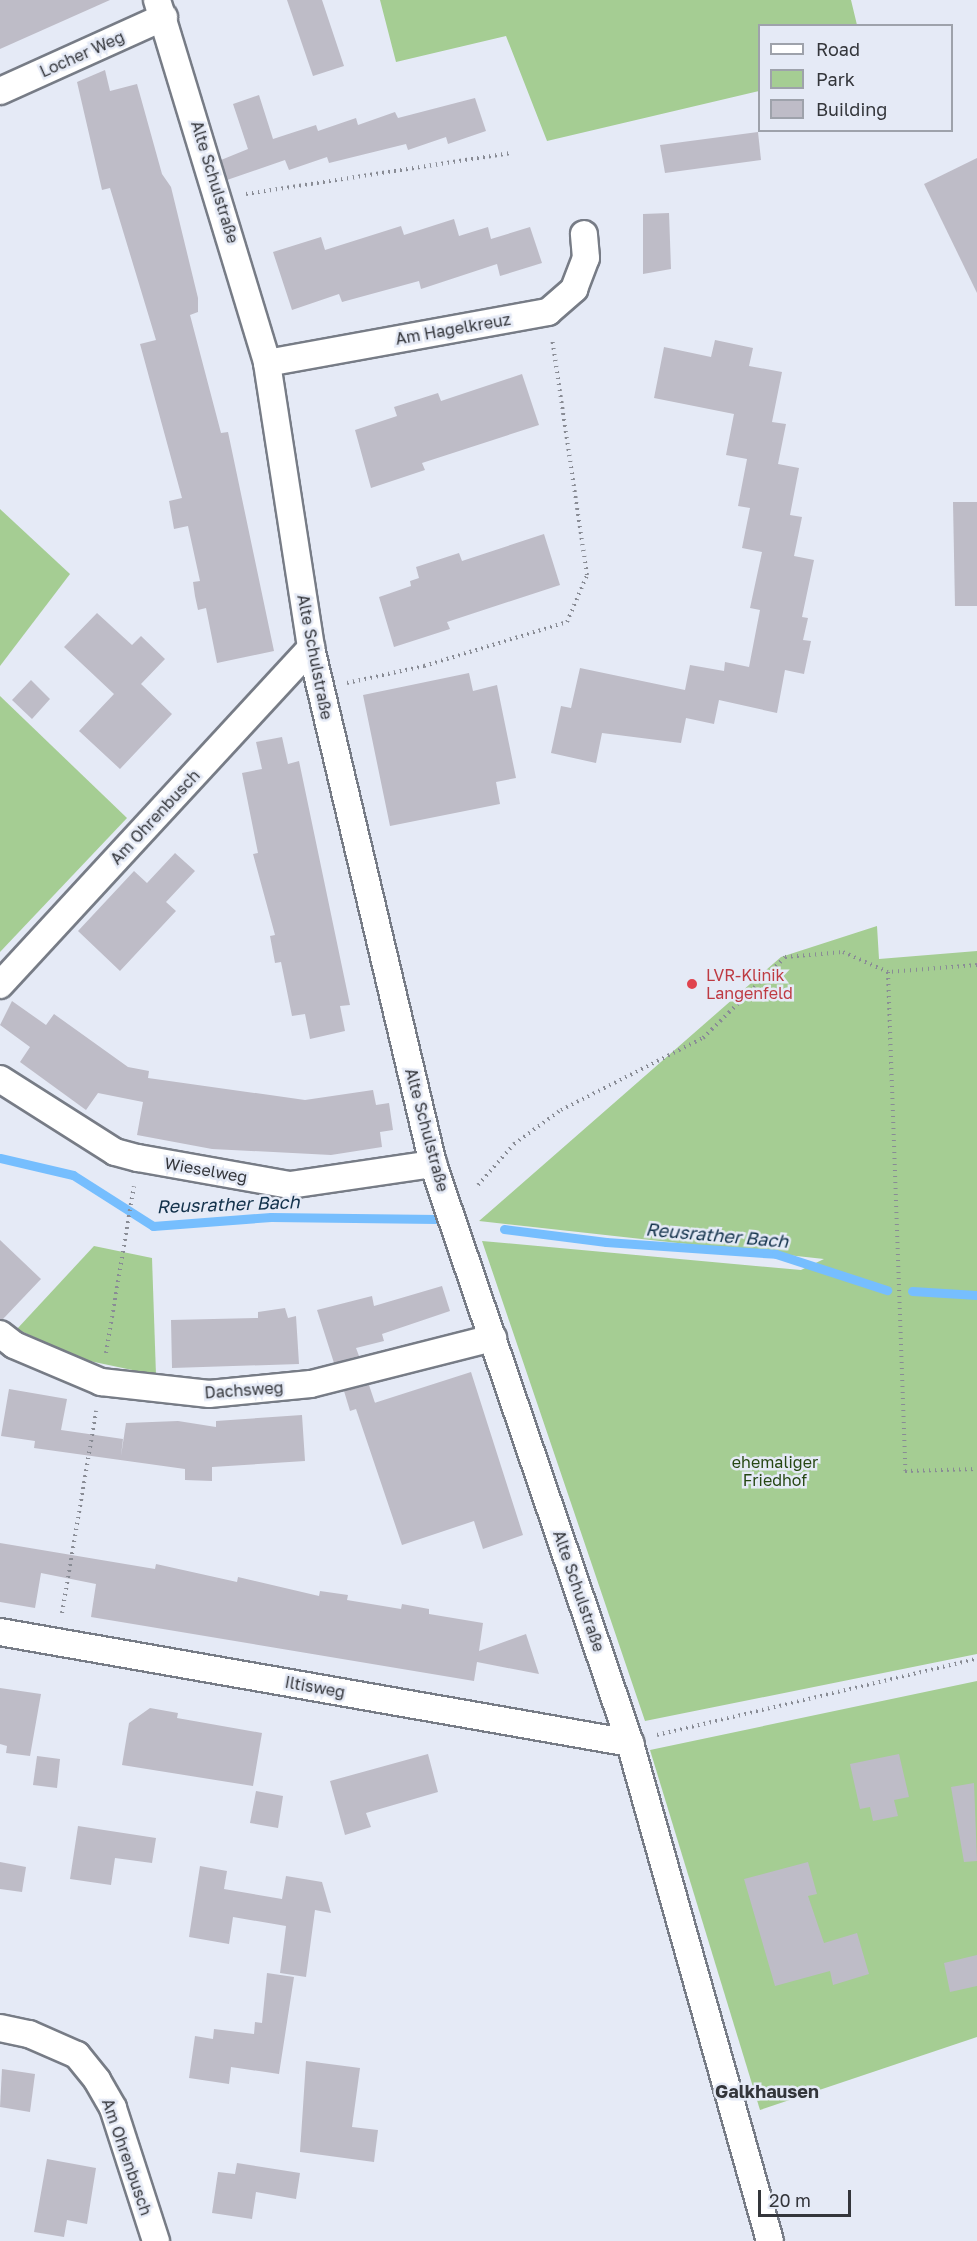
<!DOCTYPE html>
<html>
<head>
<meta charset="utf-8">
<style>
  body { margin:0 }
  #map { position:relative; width:977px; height:2241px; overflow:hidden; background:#e5eaf6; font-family:"Golos Text",sans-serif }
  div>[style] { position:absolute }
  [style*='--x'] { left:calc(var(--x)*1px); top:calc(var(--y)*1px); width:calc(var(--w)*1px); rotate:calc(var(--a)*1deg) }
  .green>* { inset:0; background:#a5cd93 }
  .stream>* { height:9px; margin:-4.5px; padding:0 4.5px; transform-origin:4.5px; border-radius:4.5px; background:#76befe }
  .building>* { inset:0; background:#bebcc7 }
  .path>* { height:4px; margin-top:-2px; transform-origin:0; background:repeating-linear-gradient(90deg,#898c95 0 1.5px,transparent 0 6px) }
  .roads { filter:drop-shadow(2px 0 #777c86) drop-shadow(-2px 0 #777c86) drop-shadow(0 2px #777c86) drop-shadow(0 -2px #777c86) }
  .street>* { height:26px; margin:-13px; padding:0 13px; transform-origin:13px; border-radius:13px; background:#fff }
  .dots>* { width:16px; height:16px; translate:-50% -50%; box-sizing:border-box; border:3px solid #e5eaf6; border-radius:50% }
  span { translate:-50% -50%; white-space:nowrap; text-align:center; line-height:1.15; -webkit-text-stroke:5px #e5eaf6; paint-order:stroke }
  .street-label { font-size:16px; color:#34363b }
  .health-label { font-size:16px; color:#be3a42 }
  .left { translate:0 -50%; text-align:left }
  .park-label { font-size:16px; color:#264713 }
  .water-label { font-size:18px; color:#13324b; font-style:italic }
  .neighbourhood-label { font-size:18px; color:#34363b; font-weight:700 }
  .legend { position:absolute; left:758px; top:24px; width:195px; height:108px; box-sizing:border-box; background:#e5eaf6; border:2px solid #9ea2ab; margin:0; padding:8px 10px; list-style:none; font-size:18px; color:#34363b }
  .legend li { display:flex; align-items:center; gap:12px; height:30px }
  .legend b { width:30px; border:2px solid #9ea2ab }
  .scale { position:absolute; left:758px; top:2190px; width:93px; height:27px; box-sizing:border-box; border:3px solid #34363b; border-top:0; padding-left:8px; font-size:18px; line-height:21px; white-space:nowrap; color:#34363b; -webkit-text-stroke:4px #e5eaf6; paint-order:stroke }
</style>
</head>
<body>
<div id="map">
  <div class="green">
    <div style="clip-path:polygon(380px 0,851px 0,857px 25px,760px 26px,759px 91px,547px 141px,506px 36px,396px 62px)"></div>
    <div style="clip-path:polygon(0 509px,70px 574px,0 666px)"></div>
    <div style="clip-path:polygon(0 696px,127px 818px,0 952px)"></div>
    <div style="clip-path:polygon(877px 926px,879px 959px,977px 951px,977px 1654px,645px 1721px,482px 1241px,801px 1270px,824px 1259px,479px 1221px,781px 957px)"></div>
    <div style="clip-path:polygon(94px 1246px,152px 1258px,156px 1375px,80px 1359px,17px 1329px)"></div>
    <div style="clip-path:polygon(977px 1681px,977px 2037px,760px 2110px,650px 1750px)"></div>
  </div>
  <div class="stream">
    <div style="--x:0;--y:1158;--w:75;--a:13.1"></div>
    <div style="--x:73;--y:1175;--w:95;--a:32.5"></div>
    <div style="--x:153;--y:1226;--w:118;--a:-4.4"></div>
    <div style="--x:271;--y:1217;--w:166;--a:0.7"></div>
    <div style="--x:504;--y:1229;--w:103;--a:7.3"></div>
    <div style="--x:606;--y:1242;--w:170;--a:4"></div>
    <div style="--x:776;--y:1254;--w:117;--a:18"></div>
    <div style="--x:912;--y:1291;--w:65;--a:3.5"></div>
  </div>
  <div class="building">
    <div style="clip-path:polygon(0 0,110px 0,0 49px)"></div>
    <div style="clip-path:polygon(287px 0,322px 0,344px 66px,313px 76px)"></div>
    <div style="clip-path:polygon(105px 70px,110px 91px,137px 84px,162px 174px,171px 187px,198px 298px,198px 312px,190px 315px,221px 433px,228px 432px,274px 651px,217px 663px,206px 608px,198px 610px,195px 596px,193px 582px,200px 581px,188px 526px,174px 529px,169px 501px,182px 498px,140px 344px,156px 340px,110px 188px,102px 190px,77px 82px)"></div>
    <div style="clip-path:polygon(259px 95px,273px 139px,316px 125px,318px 131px,356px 118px,358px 125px,395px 112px,398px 118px,475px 98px,486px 131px,448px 144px,446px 137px,408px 150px,406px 144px,329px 163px,327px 157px,289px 170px,285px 160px,227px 180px,221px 160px,248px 149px,233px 104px)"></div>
    <div style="clip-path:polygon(758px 132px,761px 160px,665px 173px,660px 145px)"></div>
    <div style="clip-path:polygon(977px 158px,977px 293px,924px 184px)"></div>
    <div style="clip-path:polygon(669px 213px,671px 269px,643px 274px,643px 214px)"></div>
    <div style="clip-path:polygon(454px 219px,459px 236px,488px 227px,491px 239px,530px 227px,542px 263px,500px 276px,497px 264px,421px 289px,419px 281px,342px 302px,339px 294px,292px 310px,273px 252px,321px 237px,325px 250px,401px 226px,404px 235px)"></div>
    <div style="clip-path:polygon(715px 340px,753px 348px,749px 366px,782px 372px,772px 422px,786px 424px,778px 464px,799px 468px,790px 515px,802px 517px,794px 556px,814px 560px,802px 617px,808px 618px,803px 640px,811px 641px,804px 674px,785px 670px,777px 713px,719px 700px,714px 724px,686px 718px,681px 743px,602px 733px,596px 763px,551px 753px,561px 706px,571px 708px,580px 668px,685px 690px,690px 665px,724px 671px,725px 662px,749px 667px,760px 610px,750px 608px,762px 552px,742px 548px,750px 508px,738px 506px,747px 459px,726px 455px,734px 414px,654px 398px,664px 347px,711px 357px)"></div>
    <div style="clip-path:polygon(522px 374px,539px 425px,422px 463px,425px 470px,371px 488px,355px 430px,397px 416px,394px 407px,438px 393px,441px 401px)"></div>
    <div style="clip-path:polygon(953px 502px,977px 502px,977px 606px,955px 606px)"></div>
    <div style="clip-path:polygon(544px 534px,560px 585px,447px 622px,450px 629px,394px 647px,379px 597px,411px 586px,410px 581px,419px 578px,416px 567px,459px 553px,462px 561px)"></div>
    <div style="clip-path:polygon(97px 613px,132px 645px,141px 636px,165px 659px,141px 684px,172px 714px,120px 769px,79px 731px,114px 694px,64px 647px)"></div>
    <div style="clip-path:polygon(469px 673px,473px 691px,497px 685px,516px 778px,496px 782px,500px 804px,390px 826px,363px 695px)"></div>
    <div style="clip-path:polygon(31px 680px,50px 699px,32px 719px,12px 700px)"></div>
    <div style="clip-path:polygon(282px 737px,288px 764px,299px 761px,350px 1005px,340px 1006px,345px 1031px,310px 1039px,305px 1014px,292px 1016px,281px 962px,275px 963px,270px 936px,275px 935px,253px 854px,258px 853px,242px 773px,262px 769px,256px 742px)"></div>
    <div style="clip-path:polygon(175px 853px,195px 871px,166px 902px,176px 911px,120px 971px,78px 931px,134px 871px,147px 883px)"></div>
    <div style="clip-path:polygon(12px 1001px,46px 1025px,54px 1014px,128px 1067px,149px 1071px,148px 1078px,305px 1100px,373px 1090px,376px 1105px,389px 1103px,393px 1130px,380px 1132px,382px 1147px,331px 1155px,212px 1149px,137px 1135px,143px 1102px,98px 1093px,86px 1110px,20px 1062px,30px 1047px,0 1025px)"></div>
    <div style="clip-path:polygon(0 1240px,41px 1279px,3px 1319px,0 1319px)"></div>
    <div style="clip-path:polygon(442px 1286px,450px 1311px,382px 1334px,384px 1341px,356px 1348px,359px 1356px,334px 1363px,317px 1310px,372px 1296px,374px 1306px)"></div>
    <div style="clip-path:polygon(285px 1308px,288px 1318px,296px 1316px,299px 1364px,172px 1368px,171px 1320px,258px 1318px,258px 1312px)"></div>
    <div style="clip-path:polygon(471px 1372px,523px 1535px,483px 1549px,474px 1521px,402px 1545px,356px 1409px,350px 1411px,344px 1391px,369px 1385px,375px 1403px,368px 1405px)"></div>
    <div style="clip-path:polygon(9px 1389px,67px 1399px,61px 1430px,123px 1439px,121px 1456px,126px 1423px,178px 1421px,216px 1427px,216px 1421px,302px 1415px,305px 1461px,212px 1467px,212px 1481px,185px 1480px,185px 1469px,34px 1448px,35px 1441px,1px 1436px)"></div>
    <div style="clip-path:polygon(0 1543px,155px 1569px,156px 1564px,237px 1582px,238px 1577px,319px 1596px,320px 1591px,348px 1595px,347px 1600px,401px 1609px,402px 1604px,429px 1609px,429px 1614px,483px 1623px,479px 1651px,526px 1634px,539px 1674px,477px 1662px,474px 1681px,91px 1617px,96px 1584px,41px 1573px,35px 1608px,0 1602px)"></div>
    <div style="clip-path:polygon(0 1688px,41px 1694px,30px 1756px,6px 1753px,7px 1746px,0 1744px)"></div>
    <div style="clip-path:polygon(150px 1708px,178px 1713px,177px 1718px,262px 1733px,253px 1786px,122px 1765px,129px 1723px)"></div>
    <div style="clip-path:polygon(428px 1754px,438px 1792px,366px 1813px,371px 1827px,345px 1835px,330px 1781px)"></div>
    <div style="clip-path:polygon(899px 1754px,909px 1797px,894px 1800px,898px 1816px,873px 1821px,870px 1807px,860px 1809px,850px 1764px)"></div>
    <div style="clip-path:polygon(37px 1756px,60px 1759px,57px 1788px,33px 1785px)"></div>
    <div style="clip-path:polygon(974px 1783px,977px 1861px,964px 1862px,951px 1787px)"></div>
    <div style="clip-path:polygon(256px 1791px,283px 1796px,278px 1828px,250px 1823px)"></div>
    <div style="clip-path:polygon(78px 1826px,156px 1838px,152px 1863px,115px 1858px,111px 1885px,70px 1879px)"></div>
    <div style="clip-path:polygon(0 1862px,26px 1867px,22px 1892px,0 1889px)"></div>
    <div style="clip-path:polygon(808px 1862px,817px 1894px,808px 1896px,824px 1943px,857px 1933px,869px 1974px,833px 1985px,830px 1971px,775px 1986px,744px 1879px)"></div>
    <div style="clip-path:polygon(200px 1866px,227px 1871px,224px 1889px,282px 1899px,286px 1876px,322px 1882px,331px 1913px,315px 1910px,306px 1977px,280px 1973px,286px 1926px,233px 1917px,229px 1944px,189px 1937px)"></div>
    <div style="clip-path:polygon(977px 1955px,977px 1986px,950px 1992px,944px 1963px)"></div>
    <div style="clip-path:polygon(267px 1973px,294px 1977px,279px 2074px,231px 2067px,229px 2084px,189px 2078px,195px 2036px,213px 2039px,214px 2029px,254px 2034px,255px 2022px,262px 2023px)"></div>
    <div style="clip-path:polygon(306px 2061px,360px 2068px,352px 2127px,378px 2130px,374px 2162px,300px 2152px)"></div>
    <div style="clip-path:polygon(2px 2069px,35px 2074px,30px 2112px,0 2107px)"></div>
    <div style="clip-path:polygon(47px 2159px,96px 2168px,87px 2224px,67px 2220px,64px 2237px,34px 2232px)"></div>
    <div style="clip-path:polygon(237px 2163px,300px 2173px,296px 2199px,256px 2192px,252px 2219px,212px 2213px,218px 2172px,235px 2174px)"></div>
  </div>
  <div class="path">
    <div style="--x:246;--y:194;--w:269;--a:-8.8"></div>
    <div style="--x:347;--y:683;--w:79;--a:-12.4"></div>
    <div style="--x:424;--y:666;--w:150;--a:-17.1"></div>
    <div style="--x:567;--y:622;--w:51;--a:-66.9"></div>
    <div style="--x:587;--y:575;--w:239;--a:-98.4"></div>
    <div style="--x:977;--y:965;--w:89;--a:175.5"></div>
    <div style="--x:888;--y:972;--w:499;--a:88"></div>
    <div style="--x:905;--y:1471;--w:72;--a:-1.6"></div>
    <div style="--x:478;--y:1185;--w:55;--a:-48.7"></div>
    <div style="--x:514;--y:1144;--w:58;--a:-35.9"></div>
    <div style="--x:561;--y:1110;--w:159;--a:-26.9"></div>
    <div style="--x:703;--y:1038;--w:115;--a:-44.6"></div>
    <div style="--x:785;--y:957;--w:58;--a:-4.9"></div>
    <div style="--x:843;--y:952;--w:49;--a:24"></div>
    <div style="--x:106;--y:1353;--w:169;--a:-80.5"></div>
    <div style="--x:62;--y:1613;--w:205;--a:-80.4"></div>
    <div style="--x:657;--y:1735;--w:329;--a:-13.4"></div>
  </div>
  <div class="roads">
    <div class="street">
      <div style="--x:157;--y:0;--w:379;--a:73.1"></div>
      <div style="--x:267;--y:363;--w:288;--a:81.2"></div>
      <div style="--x:311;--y:648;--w:530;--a:76.7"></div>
      <div style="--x:433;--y:1164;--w:612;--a:71.21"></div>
      <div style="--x:630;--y:1743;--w:517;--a:74.3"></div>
      <div style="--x:0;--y:91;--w:180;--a:-24.3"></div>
      <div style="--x:267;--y:363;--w:286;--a:-10.3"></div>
      <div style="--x:548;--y:312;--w:35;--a:-41"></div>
      <div style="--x:574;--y:289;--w:33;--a:-69"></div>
      <div style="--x:586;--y:258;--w:24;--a:-95"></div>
      <div style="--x:0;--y:985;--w:459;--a:-47.3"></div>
      <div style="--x:0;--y:1079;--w:136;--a:32.4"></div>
      <div style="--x:115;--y:1152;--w:24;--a:15"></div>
      <div style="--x:138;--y:1158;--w:154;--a:10.1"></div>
      <div style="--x:290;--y:1185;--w:145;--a:-8.4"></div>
      <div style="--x:0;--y:1334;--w:18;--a:38"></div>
      <div style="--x:14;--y:1345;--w:95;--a:23"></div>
      <div style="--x:101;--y:1382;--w:109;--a:6.3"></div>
      <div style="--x:209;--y:1394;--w:102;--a:-5.6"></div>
      <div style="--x:311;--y:1384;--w:188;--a:-14.2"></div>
      <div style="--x:0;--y:1632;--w:640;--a:9.99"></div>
      <div style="--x:0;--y:2028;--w:30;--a:12"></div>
      <div style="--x:29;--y:2034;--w:52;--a:23.6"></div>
      <div style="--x:77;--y:2055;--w:32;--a:51"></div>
      <div style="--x:97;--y:2080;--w:32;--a:60"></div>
      <div style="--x:113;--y:2108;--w:140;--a:72.1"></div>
    </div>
  </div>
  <div class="dots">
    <div style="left:692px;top:984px;background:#e0444e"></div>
  </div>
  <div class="street-label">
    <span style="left:82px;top:54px;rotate:-24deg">Locher Weg</span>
    <span style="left:215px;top:182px;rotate:73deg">Alte Schulstraße</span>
    <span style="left:453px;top:329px;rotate:-10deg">Am Hagelkreuz</span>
    <span style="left:315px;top:657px;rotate:79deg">Alte Schulstraße</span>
    <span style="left:155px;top:817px;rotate:-47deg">Am Ohrenbusch</span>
    <span style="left:427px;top:1130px;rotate:75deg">Alte Schulstraße</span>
    <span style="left:206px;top:1170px;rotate:10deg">Wieselweg</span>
    <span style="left:244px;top:1390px;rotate:-4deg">Dachsweg</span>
    <span style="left:579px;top:1591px;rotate:71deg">Alte Schulstraße</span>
    <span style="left:315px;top:1687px;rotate:10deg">Iltisweg</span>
    <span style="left:127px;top:2157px;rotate:71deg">Am Ohrenbusch</span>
  </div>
  <div class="health-label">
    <span class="left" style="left:706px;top:984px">LVR-Klinik<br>Langenfeld</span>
  </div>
  <div class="park-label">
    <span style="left:775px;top:1471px">ehemaliger<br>Friedhof</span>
  </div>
  <div class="water-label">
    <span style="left:228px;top:1204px;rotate:-2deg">Reusrather Bach</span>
    <span style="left:717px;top:1235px;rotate:5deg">Reusrather Bach</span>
  </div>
  <div class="neighbourhood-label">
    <span style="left:767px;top:2091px">Galkhausen</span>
  </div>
  <ul class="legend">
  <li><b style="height:8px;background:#fff"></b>Road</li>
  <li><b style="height:16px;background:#a5cd93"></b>Park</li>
  <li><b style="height:16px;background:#bebcc7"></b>Building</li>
  </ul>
  <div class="scale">20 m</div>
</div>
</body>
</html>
